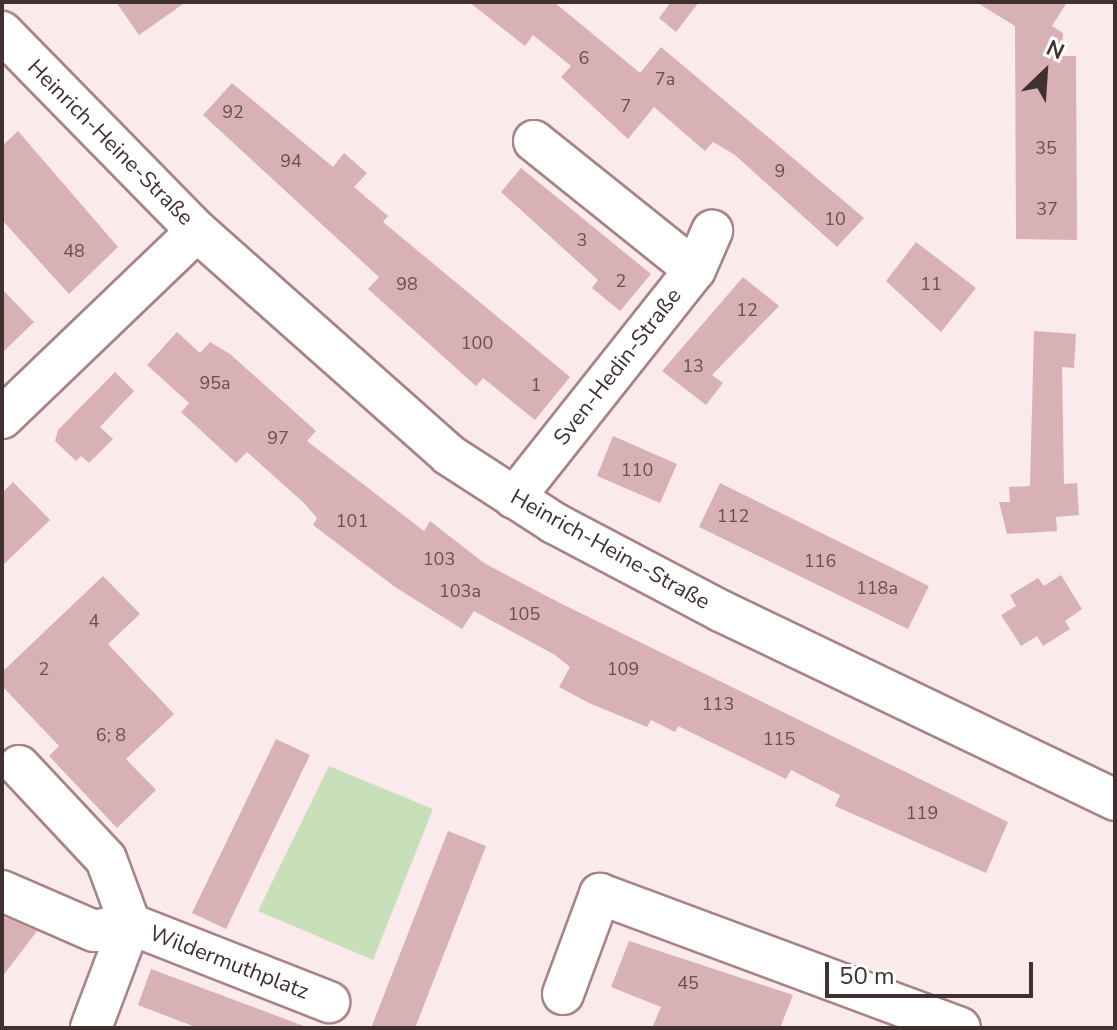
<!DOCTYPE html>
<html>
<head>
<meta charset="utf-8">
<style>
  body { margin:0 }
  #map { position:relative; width:1117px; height:1030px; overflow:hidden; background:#fbeaeb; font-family:"Nunito Sans",sans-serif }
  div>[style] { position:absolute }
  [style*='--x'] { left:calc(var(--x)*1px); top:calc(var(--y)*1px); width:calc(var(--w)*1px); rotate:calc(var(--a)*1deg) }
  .green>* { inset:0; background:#c8e0b9 }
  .building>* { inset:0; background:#d8b1b4 }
  .roads { filter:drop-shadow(2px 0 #a88386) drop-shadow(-2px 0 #a88386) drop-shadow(0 2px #a88386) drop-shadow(0 -2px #a88386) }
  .minor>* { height:40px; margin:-20px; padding:0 20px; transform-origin:20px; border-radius:20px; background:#fff }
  span { translate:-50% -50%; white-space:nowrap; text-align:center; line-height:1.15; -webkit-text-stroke:7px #fff; paint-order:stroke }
  .number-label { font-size:18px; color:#665052 }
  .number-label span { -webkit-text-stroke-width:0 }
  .street-label { font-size:22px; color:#403031 }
  .frame { position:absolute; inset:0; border:4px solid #403031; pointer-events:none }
  .north { position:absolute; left:1005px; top:32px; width:80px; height:80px; -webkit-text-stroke:6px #fff; paint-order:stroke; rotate:25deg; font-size:22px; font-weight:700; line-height:32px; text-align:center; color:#403031 }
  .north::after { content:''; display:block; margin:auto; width:28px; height:36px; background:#403031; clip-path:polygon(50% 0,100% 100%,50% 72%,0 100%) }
  .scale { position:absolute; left:825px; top:962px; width:208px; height:36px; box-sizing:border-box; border:4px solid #403031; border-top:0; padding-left:10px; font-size:24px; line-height:28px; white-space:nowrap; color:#403031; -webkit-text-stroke:6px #fff; paint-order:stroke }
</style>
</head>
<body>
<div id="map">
  <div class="green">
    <div style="clip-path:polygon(329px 766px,433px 809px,373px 960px,258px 911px)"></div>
  </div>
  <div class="building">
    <div style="clip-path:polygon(116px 2px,186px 2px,139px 35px)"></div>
    <div style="clip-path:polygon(469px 2px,554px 2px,640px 73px,661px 47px,864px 218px,837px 247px,735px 155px,713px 142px,705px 151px,654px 107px,628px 139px,561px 77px,571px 66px,533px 35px,525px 46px)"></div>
    <div style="clip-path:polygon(671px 2px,699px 2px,676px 32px,659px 18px)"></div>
    <div style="clip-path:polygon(976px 2px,1067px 2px,1052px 26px,1063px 33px,1062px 56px,1076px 56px,1077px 240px,1016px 239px,1015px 26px)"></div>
    <div style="clip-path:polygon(232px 83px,333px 167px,344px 153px,367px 173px,354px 187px,388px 216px,383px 222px,570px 377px,535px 420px,483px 378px,476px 386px,368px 289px,379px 277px,203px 115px)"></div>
    <div style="clip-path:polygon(18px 131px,118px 247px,69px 294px,2px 220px,2px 146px)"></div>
    <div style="clip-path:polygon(521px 168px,651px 274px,620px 311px,592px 288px,598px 280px,501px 192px)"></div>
    <div style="clip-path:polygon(916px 242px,976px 288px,941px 332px,886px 281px)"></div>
    <div style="clip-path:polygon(743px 277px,779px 306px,712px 375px,723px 383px,706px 405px,662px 371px)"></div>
    <div style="clip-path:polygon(2px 289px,34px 322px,2px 353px)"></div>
    <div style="clip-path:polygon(1034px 331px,1076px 334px,1074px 368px,1062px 367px,1064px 484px,1077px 483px,1079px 515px,1056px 517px,1057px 531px,1007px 534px,999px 502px,1010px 502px,1009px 487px,1030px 486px)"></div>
    <div style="clip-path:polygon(177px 332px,200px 353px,210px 342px,230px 354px,316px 431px,307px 441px,424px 531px,430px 521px,484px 563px,560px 603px,1008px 822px,986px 873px,835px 806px,840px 795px,791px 770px,786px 779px,678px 726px,675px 732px,651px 720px,647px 727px,589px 703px,559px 687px,570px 667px,555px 655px,474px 611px,462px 629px,395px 587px,313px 525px,317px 518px,305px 504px,247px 452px,236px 463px,181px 412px,189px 403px,147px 365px)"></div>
    <div style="clip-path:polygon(115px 372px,134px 391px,100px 427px,113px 439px,89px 463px,81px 456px,76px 461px,55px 441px,58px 430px)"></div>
    <div style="clip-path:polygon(613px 436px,677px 464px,660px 503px,597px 476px)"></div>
    <div style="clip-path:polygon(13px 482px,50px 520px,2px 566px,2px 493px)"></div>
    <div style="clip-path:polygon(720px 483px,929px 586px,908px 629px,699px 527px)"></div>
    <div style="clip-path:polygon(1061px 575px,1082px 609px,1065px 621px,1070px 629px,1043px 646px,1037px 636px,1021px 646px,1001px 615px,1016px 606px,1010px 595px,1038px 578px,1044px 586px)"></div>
    <div style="clip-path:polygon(103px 576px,140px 614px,108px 644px,174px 714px,126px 759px,156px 790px,117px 828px,49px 756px,59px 746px,2px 686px,2px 672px)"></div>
    <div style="clip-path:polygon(276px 739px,310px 755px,226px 929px,192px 913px)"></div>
    <div style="clip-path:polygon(448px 831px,486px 846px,415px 1028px,371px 1028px)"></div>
    <div style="clip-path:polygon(2px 916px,37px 931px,2px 977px)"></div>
    <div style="clip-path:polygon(629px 941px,793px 995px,780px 1028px,652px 1028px,661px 1007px,611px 987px)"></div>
    <div style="clip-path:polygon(151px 969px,304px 1026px,303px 1028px,198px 1028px,138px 1005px)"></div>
  </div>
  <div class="roads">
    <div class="minor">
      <div style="--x:2;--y:32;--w:279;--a:45.6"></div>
      <div style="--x:197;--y:231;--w:337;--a:41.6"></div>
      <div style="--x:449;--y:455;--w:125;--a:32.9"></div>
      <div style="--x:554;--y:523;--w:189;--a:27.8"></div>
      <div style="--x:721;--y:611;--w:437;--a:25.6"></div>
      <div style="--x:534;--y:141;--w:206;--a:38.7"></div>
      <div style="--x:2;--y:418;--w:270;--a:-43.8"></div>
      <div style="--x:514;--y:498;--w:291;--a:-51.6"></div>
      <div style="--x:695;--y:270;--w:43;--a:-66.4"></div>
      <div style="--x:19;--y:766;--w:127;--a:46.9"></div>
      <div style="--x:106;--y:859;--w:69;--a:69.7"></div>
      <div style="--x:130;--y:924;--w:111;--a:110.6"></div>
      <div style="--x:2;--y:891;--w:100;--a:23.5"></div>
      <div style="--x:94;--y:931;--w:37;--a:-11"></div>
      <div style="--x:130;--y:924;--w:214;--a:21.4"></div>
      <div style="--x:563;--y:994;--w:107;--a:-69.7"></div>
      <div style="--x:600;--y:894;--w:384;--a:20.4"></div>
    </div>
  </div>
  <div class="number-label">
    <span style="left:584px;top:58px">6</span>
    <span style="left:665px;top:79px">7a</span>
    <span style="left:626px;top:106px">7</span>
    <span style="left:233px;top:112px">92</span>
    <span style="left:1046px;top:148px">35</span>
    <span style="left:291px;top:161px">94</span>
    <span style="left:780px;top:171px">9</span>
    <span style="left:1047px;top:209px">37</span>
    <span style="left:835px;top:219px">10</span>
    <span style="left:582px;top:240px">3</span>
    <span style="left:74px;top:251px">48</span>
    <span style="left:621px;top:281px">2</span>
    <span style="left:407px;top:284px">98</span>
    <span style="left:931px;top:284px">11</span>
    <span style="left:747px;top:310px">12</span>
    <span style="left:477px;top:343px">100</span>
    <span style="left:693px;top:366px">13</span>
    <span style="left:215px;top:383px">95a</span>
    <span style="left:536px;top:385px">1</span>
    <span style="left:278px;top:438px">97</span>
    <span style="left:637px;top:470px">110</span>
    <span style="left:733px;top:516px">112</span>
    <span style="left:352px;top:521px">101</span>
    <span style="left:439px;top:559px">103</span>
    <span style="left:820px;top:561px">116</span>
    <span style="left:877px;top:588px">118a</span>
    <span style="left:460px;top:591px">103a</span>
    <span style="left:524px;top:614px">105</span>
    <span style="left:94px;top:621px">4</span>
    <span style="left:44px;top:669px">2</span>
    <span style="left:623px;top:669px">109</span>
    <span style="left:718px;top:704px">113</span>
    <span style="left:111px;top:735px">6; 8</span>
    <span style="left:779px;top:739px">115</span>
    <span style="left:922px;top:813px">119</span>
    <span style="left:688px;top:983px">45</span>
  </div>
  <div class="street-label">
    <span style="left:110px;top:143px;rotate:45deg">Heinrich-Heine-Straße</span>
    <span style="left:618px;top:367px;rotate:-52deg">Sven-Hedin-Straße</span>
    <span style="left:610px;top:550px;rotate:29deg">Heinrich-Heine-Straße</span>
    <span style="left:229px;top:963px;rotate:21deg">Wildermuthplatz</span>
  </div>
  <div class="frame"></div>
  <div class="north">N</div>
  <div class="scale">50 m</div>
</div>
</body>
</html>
